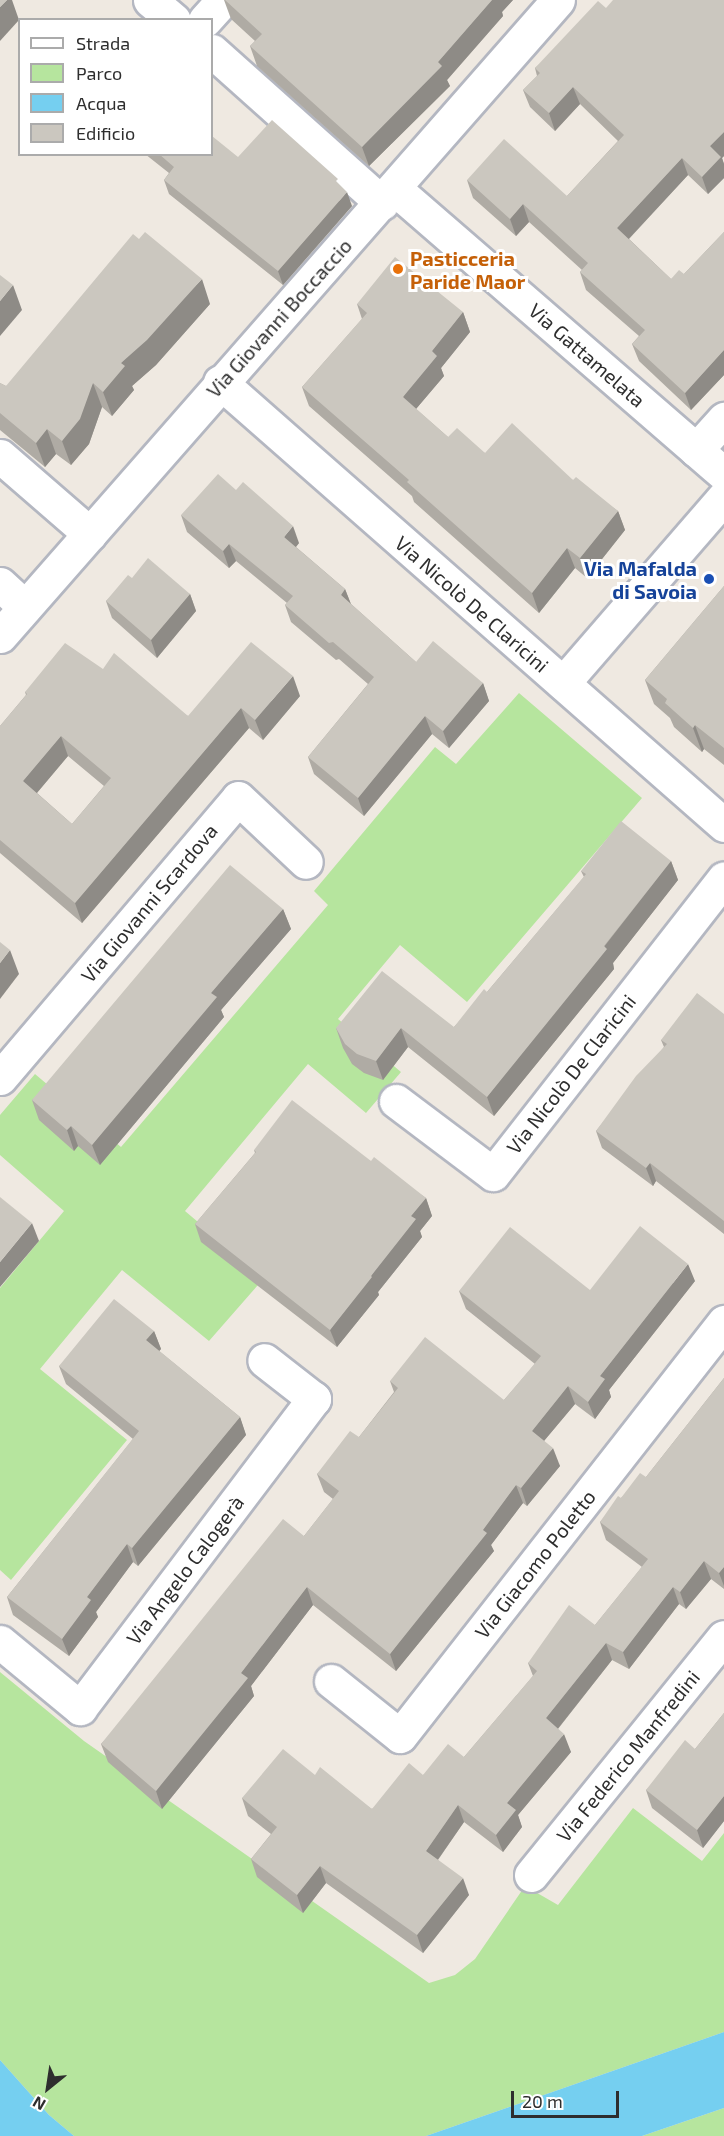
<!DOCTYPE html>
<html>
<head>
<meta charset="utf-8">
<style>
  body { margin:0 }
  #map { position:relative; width:724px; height:2136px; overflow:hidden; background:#efe9e1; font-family:"Exo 2",sans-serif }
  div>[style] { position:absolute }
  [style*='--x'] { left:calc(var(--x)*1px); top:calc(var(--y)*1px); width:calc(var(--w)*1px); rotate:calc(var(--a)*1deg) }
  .green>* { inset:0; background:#b6e59e }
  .water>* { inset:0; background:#75cff0 }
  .roads { filter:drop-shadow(2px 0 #b4b7c1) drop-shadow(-2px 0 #b4b7c1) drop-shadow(0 2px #b4b7c1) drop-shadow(0 -2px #b4b7c1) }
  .minor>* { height:33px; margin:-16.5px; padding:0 16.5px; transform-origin:16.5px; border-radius:16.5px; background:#fff }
  .wall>* { inset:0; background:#afaba4 }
  .shaded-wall>* { inset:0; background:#8e8b86 }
  .building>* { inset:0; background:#cbc7bf }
  .dots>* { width:16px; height:16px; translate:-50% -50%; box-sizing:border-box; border:3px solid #fff; border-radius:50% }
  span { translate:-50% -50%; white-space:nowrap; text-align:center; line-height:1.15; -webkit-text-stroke:6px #fff; paint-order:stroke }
  .food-label { font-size:20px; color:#c56008; font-weight:700 }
  .left { translate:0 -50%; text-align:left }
  .street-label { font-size:20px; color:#2e2e2e }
  .transit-label { font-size:20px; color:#164399; font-weight:700 }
  .right { translate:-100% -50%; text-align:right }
  .legend { position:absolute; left:18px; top:18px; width:195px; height:138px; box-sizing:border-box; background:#fff; border:2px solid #ababab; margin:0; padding:8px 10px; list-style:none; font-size:18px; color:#2e2e2e }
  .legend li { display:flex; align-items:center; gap:12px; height:30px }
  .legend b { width:30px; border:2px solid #ababab }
  .north { position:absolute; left:18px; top:2058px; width:60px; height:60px; -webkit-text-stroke:4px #fff; paint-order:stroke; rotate:210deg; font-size:16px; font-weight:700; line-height:24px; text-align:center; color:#2e2e2e }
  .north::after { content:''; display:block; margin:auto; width:21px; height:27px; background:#2e2e2e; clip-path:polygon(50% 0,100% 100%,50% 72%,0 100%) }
  .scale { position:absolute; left:511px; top:2091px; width:108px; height:27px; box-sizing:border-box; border:3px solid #2e2e2e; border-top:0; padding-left:8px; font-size:18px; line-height:21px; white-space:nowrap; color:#2e2e2e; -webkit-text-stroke:4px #fff; paint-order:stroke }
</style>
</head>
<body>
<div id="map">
  <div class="green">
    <div style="clip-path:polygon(519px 693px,642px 798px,467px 1002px,400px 945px,338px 1019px,401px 1072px,366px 1113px,308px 1064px,185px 1211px,264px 1278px,209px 1341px,122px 1270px,40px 1369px,127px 1440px,11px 1580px,0 1570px,0 1288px,64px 1211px,0 1155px,0 1115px,35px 1074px,121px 1147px,328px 905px,314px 891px,435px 747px,456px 764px)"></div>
    <div style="clip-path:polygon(0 1672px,84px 1741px,429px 1983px,455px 1975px,475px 1959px,525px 1886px,558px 1905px,633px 1808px,702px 1861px,724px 1833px,724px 2032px,426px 2136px,74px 2136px,49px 2115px,0 2060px)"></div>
    <div style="clip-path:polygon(724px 2108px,724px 2136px,642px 2136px)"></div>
  </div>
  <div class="water">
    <div style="clip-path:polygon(724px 2032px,724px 2108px,642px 2136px,426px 2136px)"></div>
    <div style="clip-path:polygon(0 2060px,49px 2115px,74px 2136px,0 2136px)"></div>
  </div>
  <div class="roads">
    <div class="minor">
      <div style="--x:150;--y:0;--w:31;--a:40"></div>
      <div style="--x:205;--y:20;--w:27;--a:-48"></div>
      <div style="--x:212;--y:51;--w:228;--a:41.8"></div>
      <div style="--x:395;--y:189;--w:435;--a:40.9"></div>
      <div style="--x:220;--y:382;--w:671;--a:41.31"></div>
      <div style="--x:696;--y:450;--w:42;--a:-47.9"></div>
      <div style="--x:0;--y:456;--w:119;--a:40.9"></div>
      <div style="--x:0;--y:584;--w:34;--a:43"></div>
      <div style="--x:0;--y:636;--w:846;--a:-48.74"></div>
      <div style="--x:563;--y:683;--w:246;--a:-49.1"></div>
      <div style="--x:0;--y:1078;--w:367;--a:-49.6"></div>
      <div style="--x:238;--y:798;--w:93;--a:43.3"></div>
      <div style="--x:396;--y:1101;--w:121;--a:37"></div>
      <div style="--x:493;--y:1174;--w:375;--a:-52"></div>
      <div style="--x:0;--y:1642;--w:104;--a:39.5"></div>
      <div style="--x:80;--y:1708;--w:388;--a:-52.9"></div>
      <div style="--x:314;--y:1399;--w:63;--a:-142"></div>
      <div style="--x:331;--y:1681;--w:88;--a:38.6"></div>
      <div style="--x:400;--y:1736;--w:526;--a:-51.95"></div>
      <div style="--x:531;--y:1875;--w:306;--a:-51"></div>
    </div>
  </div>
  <div class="wall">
    <div style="clip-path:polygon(224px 0,513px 0,502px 12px,503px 16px,447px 80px,450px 86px,369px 166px,257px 66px,250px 46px,255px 41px,231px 19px)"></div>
    <div style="clip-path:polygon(724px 0,724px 156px,722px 158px,724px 164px,724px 178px,708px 194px,688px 175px,629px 239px,671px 279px,684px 274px,724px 232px,724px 375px,691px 410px,639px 361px,632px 344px,639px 336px,586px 290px,580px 272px,582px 270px,529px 222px,516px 236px,473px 198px,467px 180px,567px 196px,618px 141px,580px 104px,555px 131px,530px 107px,523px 90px,537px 76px,535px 68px,606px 8px)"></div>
    <div style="clip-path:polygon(145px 154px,212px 154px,238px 157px,352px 206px,283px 285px,169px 194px,164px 180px,169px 173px)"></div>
    <div style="clip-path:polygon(210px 304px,156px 365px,132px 386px,134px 390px,112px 416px,102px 407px,89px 444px,71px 465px,56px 454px,45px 467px,0 430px,0 383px,6px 386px)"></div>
    <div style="clip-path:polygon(357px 304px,463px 312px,470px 332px,441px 368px,444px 376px,416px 409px,448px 437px,485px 453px,573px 480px,618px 511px,625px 530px,587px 578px,575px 568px,539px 613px,414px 502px,412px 496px,309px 406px,302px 387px,362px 319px)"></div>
    <div style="clip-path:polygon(181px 515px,299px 543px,296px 547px,345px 589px,351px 604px,416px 662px,483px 683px,489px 701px,449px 748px,432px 734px,364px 816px,314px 774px,308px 757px,368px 684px,339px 659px,336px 660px,291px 622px,285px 605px,287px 603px,236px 561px,229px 568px,187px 532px)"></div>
    <div style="clip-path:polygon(132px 578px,190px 594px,196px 611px,157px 658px,112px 618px,106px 601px)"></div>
    <div style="clip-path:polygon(724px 586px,724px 765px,704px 749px,702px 752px,674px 727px,670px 718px,654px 704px,645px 680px)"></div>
    <div style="clip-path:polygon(evenodd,103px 669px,188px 716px,300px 696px,263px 740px,249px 728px,82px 923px,0 853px,0 726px,26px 695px,25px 692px,103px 669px,68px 756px,104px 786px,72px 824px,37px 793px,68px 756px)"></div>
    <div style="clip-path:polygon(671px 861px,678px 880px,613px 963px,614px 969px,494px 1116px,408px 1047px,383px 1080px,364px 1073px,352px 1064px,343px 1048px,336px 1028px,454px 1027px,487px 992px,584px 877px,581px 871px)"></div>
    <div style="clip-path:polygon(283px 909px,291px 929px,221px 1010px,224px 1017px,100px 1165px,78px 1146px,74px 1151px,39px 1120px,32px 1100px)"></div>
    <div style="clip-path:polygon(724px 1014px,724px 1234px,656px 1181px,653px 1186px,602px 1148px,596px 1131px,664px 1047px,661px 1040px)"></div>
    <div style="clip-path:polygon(254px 1150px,371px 1161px,426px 1198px,432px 1216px,420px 1231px,422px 1237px,378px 1292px,379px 1295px,337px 1347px,201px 1242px,195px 1224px,255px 1153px)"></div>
    <div style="clip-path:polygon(695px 1281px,609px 1390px,611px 1397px,595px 1419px,575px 1404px,544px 1441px,560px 1466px,527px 1506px,523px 1503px,491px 1545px,494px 1551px,396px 1671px,313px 1605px,251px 1686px,254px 1696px,162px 1809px,108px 1762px,101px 1744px,304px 1536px,333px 1499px,324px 1492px,317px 1474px,359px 1437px,394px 1392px,390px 1381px,504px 1400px,535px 1364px,466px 1309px,459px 1291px,590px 1290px)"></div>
    <div style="clip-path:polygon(154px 1331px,161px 1349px,159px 1351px,240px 1417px,246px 1435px,138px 1566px,133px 1562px,96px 1612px,98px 1617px,69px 1656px,13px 1615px,7px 1597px,133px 1439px,66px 1384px,59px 1366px)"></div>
    <div style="clip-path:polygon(724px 1378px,724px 1589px,711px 1579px,686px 1609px,679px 1604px,629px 1669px,612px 1660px,558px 1729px,571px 1752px,518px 1815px,522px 1827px,503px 1852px,464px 1822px,438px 1860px,469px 1895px,423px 1953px,326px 1883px,303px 1913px,257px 1877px,251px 1859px,271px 1834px,248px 1816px,242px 1798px,315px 1775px,372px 1809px,423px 1775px,464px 1757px,533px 1676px,528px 1663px,595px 1625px,642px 1567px,606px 1540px,600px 1522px,621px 1498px,646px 1477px)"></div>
    <div style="clip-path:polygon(724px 1713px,724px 1821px,703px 1848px,652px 1808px,646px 1790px,695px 1749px)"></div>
  </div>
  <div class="shaded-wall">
    <div style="clip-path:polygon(7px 0,12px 0,19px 20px,0 41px,0 7px)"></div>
    <div style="clip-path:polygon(492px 0,513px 0,502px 12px,503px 16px,447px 80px,450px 86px,369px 166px,362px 147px,438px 62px)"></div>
    <div style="clip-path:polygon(573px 87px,580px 104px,555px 131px,549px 113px)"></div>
    <div style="clip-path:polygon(724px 132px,724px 156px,722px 158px,724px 164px,724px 178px,708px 194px,702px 177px,710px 146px)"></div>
    <div style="clip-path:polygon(682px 158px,688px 175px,623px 245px,617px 228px)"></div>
    <div style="clip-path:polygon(347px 192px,352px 206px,283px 285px,278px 271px)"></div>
    <div style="clip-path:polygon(523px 204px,529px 222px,516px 236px,510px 219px)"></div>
    <div style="clip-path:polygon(202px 279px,210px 304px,156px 365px,132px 386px,134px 390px,112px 416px,103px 392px,121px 363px)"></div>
    <div style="clip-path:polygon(13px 285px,22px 310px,0 336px,0 301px)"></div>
    <div style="clip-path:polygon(463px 312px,470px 332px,441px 368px,444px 376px,410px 416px,403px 397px,432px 351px)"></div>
    <div style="clip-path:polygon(724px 350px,724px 375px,691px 410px,685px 393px)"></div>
    <div style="clip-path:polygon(93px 383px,102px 407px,89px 444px,71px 465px,62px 441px)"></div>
    <div style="clip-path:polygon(47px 429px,56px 454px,45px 467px,36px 443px)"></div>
    <div style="clip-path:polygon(618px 511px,625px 530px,587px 578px,580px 558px)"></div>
    <div style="clip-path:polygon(293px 526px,299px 543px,290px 554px,284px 537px)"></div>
    <div style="clip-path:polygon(229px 544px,236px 561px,229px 568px,223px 551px)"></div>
    <div style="clip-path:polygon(567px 548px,575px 568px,539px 613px,532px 593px)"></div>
    <div style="clip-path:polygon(345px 589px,352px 607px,341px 595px)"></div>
    <div style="clip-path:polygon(190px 594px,196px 611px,157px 658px,151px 640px)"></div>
    <div style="clip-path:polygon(293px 676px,300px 696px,263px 740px,255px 720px)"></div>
    <div style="clip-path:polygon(483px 683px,489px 701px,449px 748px,443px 731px)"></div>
    <div style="clip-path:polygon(241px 708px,249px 728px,82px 923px,75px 903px)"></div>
    <div style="clip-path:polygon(425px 716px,432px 734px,364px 816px,358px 798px)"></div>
    <div style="clip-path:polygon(695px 725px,704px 749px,702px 752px,693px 728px)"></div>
    <div style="clip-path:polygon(61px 736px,68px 756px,30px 801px,23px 781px)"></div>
    <div style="clip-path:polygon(671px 861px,678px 880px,613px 963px,614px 969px,494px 1116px,487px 1097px)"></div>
    <div style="clip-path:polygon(283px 909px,291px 929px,221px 1010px,224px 1017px,100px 1165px,92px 1145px,211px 993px)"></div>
    <div style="clip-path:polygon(10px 950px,19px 974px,0 999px,0 963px)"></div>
    <div style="clip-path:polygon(401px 1028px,408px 1047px,383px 1080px,376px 1061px)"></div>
    <div style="clip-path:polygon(71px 1126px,78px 1146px,74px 1151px,67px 1130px)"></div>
    <div style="clip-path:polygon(650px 1163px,656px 1181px,653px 1186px,646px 1168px)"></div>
    <div style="clip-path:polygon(426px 1198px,432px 1216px,420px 1231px,422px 1237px,378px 1292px,379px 1295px,337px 1347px,330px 1330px,371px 1276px,411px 1216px)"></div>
    <div style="clip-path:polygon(32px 1223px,39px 1241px,0 1287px,0 1262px)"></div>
    <div style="clip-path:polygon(688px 1264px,695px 1281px,609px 1390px,611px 1397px,595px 1419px,588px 1402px,600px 1376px)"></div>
    <div style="clip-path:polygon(154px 1331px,161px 1349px,153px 1358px,146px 1340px)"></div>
    <div style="clip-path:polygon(568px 1386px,575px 1404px,538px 1448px,532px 1431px)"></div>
    <div style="clip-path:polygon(240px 1417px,246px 1435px,138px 1566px,132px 1548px)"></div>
    <div style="clip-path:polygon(553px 1448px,560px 1466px,527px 1506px,521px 1488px)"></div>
    <div style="clip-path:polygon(516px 1485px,523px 1503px,491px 1545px,494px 1551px,396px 1671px,390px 1654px)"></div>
    <div style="clip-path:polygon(127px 1544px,133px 1562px,96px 1612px,98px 1617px,69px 1656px,62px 1639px,87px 1597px)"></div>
    <div style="clip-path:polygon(704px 1561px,711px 1579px,686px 1609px,680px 1592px)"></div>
    <div style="clip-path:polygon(724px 1567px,724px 1586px,719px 1573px)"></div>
    <div style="clip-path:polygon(307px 1587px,313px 1605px,251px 1686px,254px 1696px,162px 1809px,156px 1791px,241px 1673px)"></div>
    <div style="clip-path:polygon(673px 1587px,679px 1604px,629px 1669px,623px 1652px)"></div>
    <div style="clip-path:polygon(606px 1643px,612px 1660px,552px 1736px,546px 1718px)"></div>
    <div style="clip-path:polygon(564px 1734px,571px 1752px,518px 1815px,522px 1827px,503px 1852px,496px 1835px,507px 1803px)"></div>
    <div style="clip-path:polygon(724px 1796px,724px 1821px,703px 1848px,697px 1830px)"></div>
    <div style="clip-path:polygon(458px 1805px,464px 1822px,432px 1868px,426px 1851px)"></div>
    <div style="clip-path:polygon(320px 1866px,326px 1883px,303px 1913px,297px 1895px)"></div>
    <div style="clip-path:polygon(463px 1878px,469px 1895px,423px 1953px,417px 1935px)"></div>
  </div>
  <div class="building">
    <div style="clip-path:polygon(0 0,7px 0,0 7px)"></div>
    <div style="clip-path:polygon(225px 0,492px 0,438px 62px,442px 66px,362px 147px,250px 46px,262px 34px)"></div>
    <div style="clip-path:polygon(613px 0,724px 0,724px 132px,710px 146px,721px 157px,702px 177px,682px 158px,617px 228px,671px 279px,679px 270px,684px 274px,724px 232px,724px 350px,685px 393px,632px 344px,645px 330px,580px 272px,588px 263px,523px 204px,510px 219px,467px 180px,504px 139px,567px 196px,624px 135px,573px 87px,549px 113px,523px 90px,540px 73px,535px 68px,598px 1px,606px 8px)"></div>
    <div style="clip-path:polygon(272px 120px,338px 179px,336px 181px,347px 192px,278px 271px,164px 180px,174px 167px,159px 154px,212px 154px,212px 136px,238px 157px)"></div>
    <div style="clip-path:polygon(145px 232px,202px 279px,147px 340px,121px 363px,125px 366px,103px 392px,93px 383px,80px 419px,62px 441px,47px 429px,36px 443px,0 413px,0 383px,6px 386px,133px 234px,139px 239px)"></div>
    <div style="clip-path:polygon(395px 257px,463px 312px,432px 351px,437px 356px,403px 397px,448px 437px,457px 428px,485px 453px,512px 423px,573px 480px,576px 477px,618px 511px,580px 558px,567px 548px,532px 593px,407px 482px,409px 480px,302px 387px,367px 313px,357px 304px)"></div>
    <div style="clip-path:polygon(0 275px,13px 285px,0 301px)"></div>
    <div style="clip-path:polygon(218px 474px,236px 490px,243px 482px,293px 526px,284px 537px,345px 589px,341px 595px,416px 662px,433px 641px,483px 683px,443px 731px,425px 716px,358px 798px,308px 757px,374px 677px,333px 642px,329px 643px,285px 605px,293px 596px,229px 544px,223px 551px,181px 515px)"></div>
    <div style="clip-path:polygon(148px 558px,190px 594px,151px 640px,106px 601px,128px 575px,132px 578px)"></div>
    <div style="clip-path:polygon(724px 586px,724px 748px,695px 725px,693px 728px,665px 703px,667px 699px,645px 680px)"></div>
    <div style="clip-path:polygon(evenodd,251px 642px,293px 676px,255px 720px,241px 708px,75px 903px,0 840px,0 726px,27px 694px,25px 692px,65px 643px,103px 669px,114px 653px,188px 716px,251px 642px,61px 736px,111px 778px,72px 824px,23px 781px,61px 736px)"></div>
    <div style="clip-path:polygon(621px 821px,671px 861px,604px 946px,607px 949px,487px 1097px,401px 1028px,376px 1061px,357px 1054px,345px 1044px,336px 1028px,382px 971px,454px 1027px,484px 989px,487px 992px,586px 874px,581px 871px)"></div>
    <div style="clip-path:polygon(230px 865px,283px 909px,211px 993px,217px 997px,92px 1145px,71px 1126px,67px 1130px,32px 1100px)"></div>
    <div style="clip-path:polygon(0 942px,10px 950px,0 963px)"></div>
    <div style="clip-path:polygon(697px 993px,724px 1014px,724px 1221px,650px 1163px,646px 1168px,596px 1131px,636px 1076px,667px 1044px,661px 1040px)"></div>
    <div style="clip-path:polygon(292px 1100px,371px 1161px,374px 1157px,426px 1198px,411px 1216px,416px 1219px,371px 1276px,372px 1277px,330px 1330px,195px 1224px,256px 1152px,254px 1150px)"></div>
    <div style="clip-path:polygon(0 1197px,32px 1223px,0 1262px)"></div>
    <div style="clip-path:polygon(640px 1226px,688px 1264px,600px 1376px,605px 1379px,588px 1402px,568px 1386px,532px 1431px,553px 1448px,521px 1488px,516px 1485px,483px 1530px,487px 1533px,390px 1654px,307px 1587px,241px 1673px,248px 1678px,156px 1791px,101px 1744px,283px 1519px,304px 1536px,339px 1491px,317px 1474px,350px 1431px,359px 1437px,398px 1388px,390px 1381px,425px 1337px,504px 1400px,541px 1356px,459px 1291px,510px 1227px,590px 1290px)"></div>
    <div style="clip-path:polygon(114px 1299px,154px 1331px,146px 1340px,240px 1417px,132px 1548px,127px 1544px,87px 1597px,91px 1600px,62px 1639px,7px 1597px,139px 1431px,59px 1366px)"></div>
    <div style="clip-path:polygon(724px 1378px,724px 1567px,719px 1573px,704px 1561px,680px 1592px,673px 1587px,623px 1652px,606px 1643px,546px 1718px,564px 1734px,507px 1803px,516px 1810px,496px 1835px,458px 1805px,426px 1851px,463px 1878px,417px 1935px,320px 1866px,297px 1895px,251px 1859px,277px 1827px,242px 1798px,283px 1749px,315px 1775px,320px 1767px,372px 1809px,409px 1763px,423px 1775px,448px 1744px,464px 1757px,537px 1671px,528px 1663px,569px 1605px,595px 1625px,648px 1559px,600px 1522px,618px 1496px,621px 1498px,640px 1473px,646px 1477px)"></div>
    <div style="clip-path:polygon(724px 1713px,724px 1796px,697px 1830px,646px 1790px,685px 1740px,695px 1749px)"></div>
  </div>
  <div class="dots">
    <div style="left:398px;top:269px;background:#e8710a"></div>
    <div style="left:709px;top:579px;background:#1a4fb4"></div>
  </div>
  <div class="food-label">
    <span class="left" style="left:410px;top:270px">Pasticceria<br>Paride Maor</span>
  </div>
  <div class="street-label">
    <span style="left:279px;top:318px;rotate:-48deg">Via Giovanni Boccaccio</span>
    <span style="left:587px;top:355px;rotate:41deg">Via Gattamelata</span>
    <span style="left:472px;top:604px;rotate:41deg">Via Nicolò De Claricini</span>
    <span style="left:149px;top:903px;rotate:-50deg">Via Giovanni Scardova</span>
    <span style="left:571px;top:1074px;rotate:-52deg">Via Nicolò De Claricini</span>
    <span style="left:535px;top:1564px;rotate:-52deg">Via Giacomo Poletto</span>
    <span style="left:185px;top:1570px;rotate:-53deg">Via Angelo Calogerà</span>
    <span style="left:628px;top:1756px;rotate:-51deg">Via Federico Manfredini</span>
  </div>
  <div class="transit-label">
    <span class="right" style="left:697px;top:580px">Via Mafalda<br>di Savoia</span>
  </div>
  <ul class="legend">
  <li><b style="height:8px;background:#fff"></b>Strada</li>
  <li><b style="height:16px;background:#b6e59e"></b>Parco</li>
  <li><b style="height:16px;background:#75cff0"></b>Acqua</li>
  <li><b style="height:16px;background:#cbc7bf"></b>Edificio</li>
  </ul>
  <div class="north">N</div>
  <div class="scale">20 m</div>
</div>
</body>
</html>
